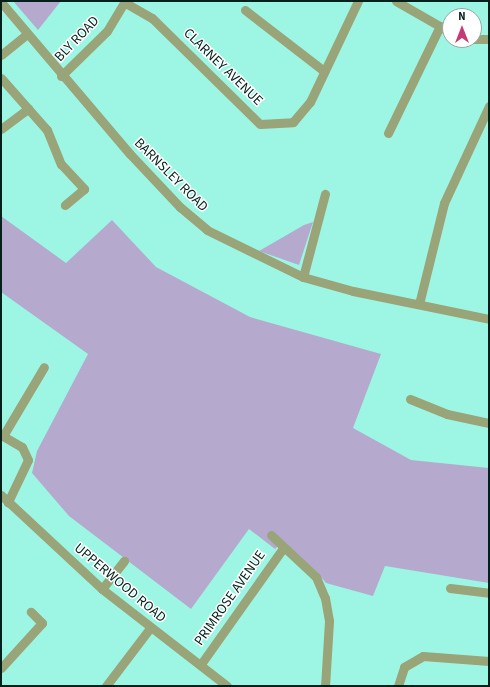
<!DOCTYPE html>
<html>
<head>
<meta charset="utf-8">
<style>
  body { margin:0 }
  #map { position:relative; width:490px; height:687px; overflow:hidden; background:#9df6e4; font-family:"Source Sans 3",sans-serif }
  div>[style] { position:absolute }
  [style*='--x'] { left:calc(var(--x)*1px); top:calc(var(--y)*1px); width:calc(var(--w)*1px); rotate:calc(var(--a)*1deg) }
  .green>* { inset:0; background:#b5aacd }
  .minor>* { height:9px; margin:-4.5px; padding:0 4.5px; transform-origin:4.5px; border-radius:4.5px; background:#99a478 }
  span { translate:-50% -50%; white-space:nowrap; text-align:center; line-height:1.15; -webkit-text-stroke:3px #fff; paint-order:stroke }
  .street-label { font-size:14px; color:#03201b }
  .frame { position:absolute; inset:0; border:2px solid #03201b; pointer-events:none }
  .north { position:absolute; left:442px; top:8px; width:40px; height:40px; box-sizing:border-box; background:#fff; border:1px solid #9aa6a4; border-radius:50%; rotate:0deg; font-size:11px; font-weight:700; line-height:16px; text-align:center; color:#03201b }
  .north::after { content:''; display:block; margin:auto; width:14px; height:18px; background:#c43a72; clip-path:polygon(50% 0,100% 100%,50% 72%,0 100%) }
</style>
</head>
<body>
<div id="map">
  <div class="green">
    <div style="clip-path:polygon(13px 1px,61px 1px,38px 30px)"></div>
    <div style="clip-path:polygon(1px 216px,66px 263px,112px 220px,156px 267px,250px 317px,381px 354px,353px 428px,411px 460px,489px 468px,489px 583px,385px 566px,373px 596px,326px 583px,316px 571px,280px 544px,275px 549px,249px 529px,191px 609px,69px 516px,32px 473px,37px 451px,88px 354px,1px 292px)"></div>
    <div style="clip-path:polygon(313px 222px,299px 265px,259px 251px,304px 225px)"></div>
  </div>
  <div class="minor">
    <div style="--x:396;--y:1;--w:62;--a:29.9"></div>
    <div style="--x:1;--y:2;--w:199;--a:49.7"></div>
    <div style="--x:130;--y:154;--w:73;--a:46.7"></div>
    <div style="--x:180;--y:207;--w:35;--a:40"></div>
    <div style="--x:207;--y:230;--w:107;--a:26.1"></div>
    <div style="--x:303;--y:277;--w:52;--a:15.6"></div>
    <div style="--x:353;--y:291;--w:139;--a:11.6"></div>
    <div style="--x:124;--y:2;--w:32;--a:30"></div>
    <div style="--x:152;--y:18;--w:151;--a:44.5"></div>
    <div style="--x:260;--y:124;--w:33;--a:-3"></div>
    <div style="--x:293;--y:122;--w:26;--a:-50"></div>
    <div style="--x:310;--y:102;--w:112;--a:-64.6"></div>
    <div style="--x:245;--y:10;--w:100;--a:37.7"></div>
    <div style="--x:474;--y:39;--w:15;--a:0"></div>
    <div style="--x:1;--y:55;--w:33;--a:-39"></div>
    <div style="--x:61;--y:76;--w:64;--a:-44.4"></div>
    <div style="--x:107;--y:31;--w:35;--a:-59"></div>
    <div style="--x:1;--y:78;--w:69;--a:48.5"></div>
    <div style="--x:47;--y:130;--w:37;--a:68"></div>
    <div style="--x:61;--y:164;--w:34;--a:47"></div>
    <div style="--x:84;--y:189;--w:25;--a:140"></div>
    <div style="--x:1;--y:129;--w:34;--a:-37"></div>
    <div style="--x:388;--y:133;--w:119;--a:-64.1"></div>
    <div style="--x:303;--y:277;--w:86;--a:-75.2"></div>
    <div style="--x:419;--y:304;--w:104;--a:-76.1"></div>
    <div style="--x:444;--y:203;--w:107;--a:-65.1"></div>
    <div style="--x:410;--y:399;--w:40;--a:22"></div>
    <div style="--x:447;--y:414;--w:43;--a:12.1"></div>
    <div style="--x:1;--y:435;--w:24;--a:30"></div>
    <div style="--x:22;--y:447;--w:14;--a:65"></div>
    <div style="--x:28;--y:460;--w:47;--a:115.5"></div>
    <div style="--x:3;--y:436;--w:80;--a:-59.3"></div>
    <div style="--x:1;--y:495;--w:138;--a:42.9"></div>
    <div style="--x:102;--y:589;--w:158;--a:37.8"></div>
    <div style="--x:271;--y:535;--w:62;--a:43"></div>
    <div style="--x:316;--y:577;--w:23;--a:67"></div>
    <div style="--x:325;--y:598;--w:23;--a:80"></div>
    <div style="--x:329;--y:621;--w:65;--a:93.5"></div>
    <div style="--x:450;--y:588;--w:39;--a:7"></div>
    <div style="--x:102;--y:589;--w:36;--a:-52"></div>
    <div style="--x:201;--y:664;--w:142;--a:-54.7"></div>
    <div style="--x:1;--y:668;--w:61;--a:-47.7"></div>
    <div style="--x:42;--y:623;--w:16;--a:-135"></div>
    <div style="--x:106;--y:686;--w:73;--a:-52.8"></div>
    <div style="--x:398;--y:686;--w:20;--a:-72"></div>
    <div style="--x:404;--y:667;--w:22;--a:-30"></div>
    <div style="--x:423;--y:656;--w:66;--a:4.3"></div>
  </div>
  <div class="street-label">
    <span style="left:77px;top:39px;rotate:-46deg">BLY ROAD</span>
    <span style="left:223px;top:67px;rotate:44deg">CLARNEY AVENUE</span>
    <span style="left:171px;top:175px;rotate:45deg">BARNSLEY ROAD</span>
    <span style="left:120px;top:583px;rotate:40deg">UPPERWOOD ROAD</span>
    <span style="left:230px;top:598px;rotate:-55deg">PRIMROSE AVENUE</span>
  </div>
  <div class="frame"></div>
  <div class="north">N</div>
</div>
</body>
</html>
